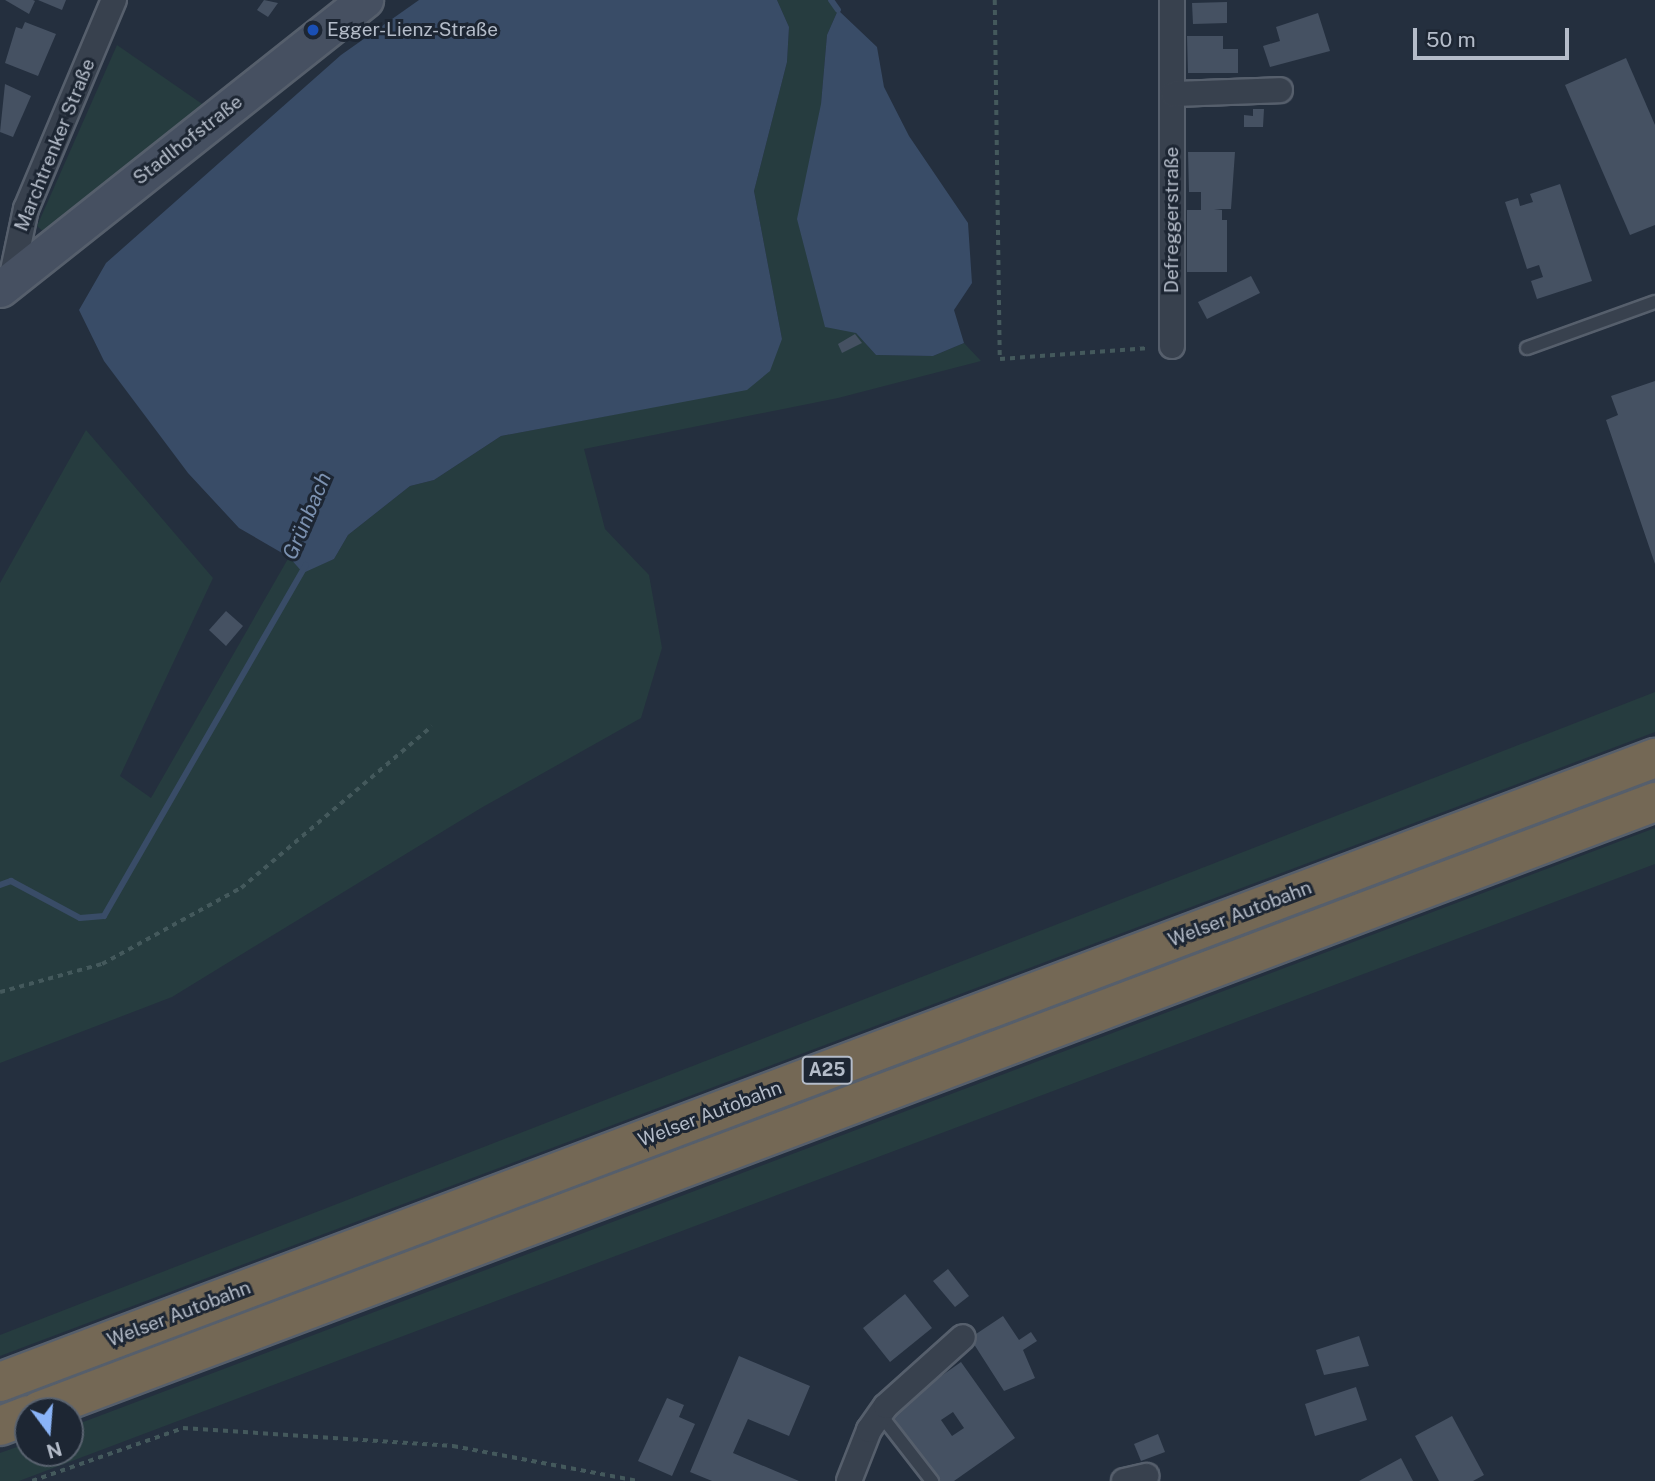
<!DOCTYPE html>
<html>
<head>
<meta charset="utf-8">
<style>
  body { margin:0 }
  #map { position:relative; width:1655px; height:1481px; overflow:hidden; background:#242f3e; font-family:"Public Sans",sans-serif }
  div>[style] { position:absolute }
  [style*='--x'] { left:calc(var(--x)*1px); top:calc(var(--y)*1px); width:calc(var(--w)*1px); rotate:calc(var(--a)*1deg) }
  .green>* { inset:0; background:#263c3f }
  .water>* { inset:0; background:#394c67 }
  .stream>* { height:6px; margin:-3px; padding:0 3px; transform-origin:3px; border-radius:3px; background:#394c67 }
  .building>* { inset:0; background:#455162 }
  .path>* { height:3.5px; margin-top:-1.75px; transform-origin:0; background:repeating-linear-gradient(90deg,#44595c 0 5px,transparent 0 10px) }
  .roads { filter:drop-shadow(2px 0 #565f6c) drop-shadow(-2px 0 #565f6c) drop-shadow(0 2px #565f6c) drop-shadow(0 -2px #565f6c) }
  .lane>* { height:12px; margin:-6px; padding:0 6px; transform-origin:6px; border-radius:6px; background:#38414e }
  .street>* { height:24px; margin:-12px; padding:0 12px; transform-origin:12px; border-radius:12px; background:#38414e }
  .secondary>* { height:35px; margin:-17.5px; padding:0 17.5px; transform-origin:17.5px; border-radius:17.5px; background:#465061 }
  .highway>* { height:38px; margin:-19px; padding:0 19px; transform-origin:19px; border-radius:19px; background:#746855 }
  .dots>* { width:19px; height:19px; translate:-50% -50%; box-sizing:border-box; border:4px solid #1d2633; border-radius:50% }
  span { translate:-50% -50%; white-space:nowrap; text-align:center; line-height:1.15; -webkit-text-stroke:6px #1d2633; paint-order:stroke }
  .shield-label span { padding:2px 5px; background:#1d2633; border:2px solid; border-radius:5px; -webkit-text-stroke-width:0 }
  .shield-label { font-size:18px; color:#b4bcc9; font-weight:700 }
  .poi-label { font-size:19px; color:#b4bcc9 }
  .left { translate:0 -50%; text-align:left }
  .street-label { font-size:19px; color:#b4bcc9 }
  .water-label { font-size:21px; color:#7c92b1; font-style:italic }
  .north { position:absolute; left:14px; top:1397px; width:70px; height:70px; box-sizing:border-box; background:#1d2633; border:2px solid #59626f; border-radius:50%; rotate:164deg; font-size:19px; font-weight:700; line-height:28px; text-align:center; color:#b4bcc9 }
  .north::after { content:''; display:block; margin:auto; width:24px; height:32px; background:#8ab4f8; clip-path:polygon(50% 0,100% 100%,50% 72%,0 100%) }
  .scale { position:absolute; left:1413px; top:28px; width:156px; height:32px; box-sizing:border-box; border:4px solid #b4bcc9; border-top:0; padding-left:9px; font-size:21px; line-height:24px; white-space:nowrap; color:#b4bcc9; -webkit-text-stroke:5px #1d2633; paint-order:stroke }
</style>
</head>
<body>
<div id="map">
  <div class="green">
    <div style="clip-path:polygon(777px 0,834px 0,838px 10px,827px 35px,821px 104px,856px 333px,876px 355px,933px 356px,964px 343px,981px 361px,838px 398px,584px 449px,605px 529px,649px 575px,662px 648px,641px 718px,481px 808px,172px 997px,0 1063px,0 583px,86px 430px,213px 578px,120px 776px,151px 798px,289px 557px,303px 572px,334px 559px,348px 535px,410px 486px,434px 480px,501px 436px,637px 410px,782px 339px,754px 191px,787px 62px,789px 27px)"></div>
    <div style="clip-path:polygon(117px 45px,208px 108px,47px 235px,37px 226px)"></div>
    <div style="clip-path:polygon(1655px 692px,1655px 732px,0 1356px,0 1335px)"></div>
    <div style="clip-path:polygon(1655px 828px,1655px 864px,19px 1481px,0 1481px,0 1453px,28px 1443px,28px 1453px,70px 1453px,70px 1427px)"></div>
  </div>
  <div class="water">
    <div style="clip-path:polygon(419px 0,777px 0,789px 27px,787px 62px,754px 191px,782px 339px,770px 371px,747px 390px,501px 436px,434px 480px,410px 486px,348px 535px,334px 559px,303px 573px,289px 557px,239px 528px,188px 473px,104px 361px,79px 310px,106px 263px,341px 55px)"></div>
    <div style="clip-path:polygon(838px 10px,877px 47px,884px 87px,909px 136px,968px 223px,972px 283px,954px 310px,964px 343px,933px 356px,876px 355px,856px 333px,825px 327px,797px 219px,821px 104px,827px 35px)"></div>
  </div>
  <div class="stream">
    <div style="--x:831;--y:0;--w:12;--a:55"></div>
    <div style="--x:0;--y:885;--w:12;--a:-20"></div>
    <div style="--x:11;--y:881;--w:78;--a:28.2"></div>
    <div style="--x:80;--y:918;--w:24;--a:-5"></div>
    <div style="--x:104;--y:916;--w:405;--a:-60.1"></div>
  </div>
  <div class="building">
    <div style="clip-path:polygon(5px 0,33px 0,35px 1px,29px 14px)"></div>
    <div style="clip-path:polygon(38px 0,66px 0,62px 10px)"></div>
    <div style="clip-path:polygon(264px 0,278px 3px,268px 17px,257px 10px)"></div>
    <div style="clip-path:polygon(1227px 2px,1227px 23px,1193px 24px,1192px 3px)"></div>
    <div style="clip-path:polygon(1318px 13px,1330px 51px,1270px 67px,1263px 46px,1280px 41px,1276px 27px)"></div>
    <div style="clip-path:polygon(25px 22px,56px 34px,38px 76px,5px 63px,16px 27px,22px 29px)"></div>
    <div style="clip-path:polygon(1187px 36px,1223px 36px,1223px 49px,1238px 49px,1238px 73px,1188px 73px)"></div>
    <div style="clip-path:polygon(1626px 58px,1655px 125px,1655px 225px,1630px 235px,1565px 85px)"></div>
    <div style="clip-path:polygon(5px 84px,31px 96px,13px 137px,0 132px)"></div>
    <div style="clip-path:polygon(1253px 109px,1264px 109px,1263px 127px,1244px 127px,1244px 115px,1253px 116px)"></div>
    <div style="clip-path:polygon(1188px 152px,1235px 152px,1231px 209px,1214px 209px,1222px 210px,1222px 220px,1227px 220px,1227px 272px,1187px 272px,1187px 210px,1201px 210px,1201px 192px,1189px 192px)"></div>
    <div style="clip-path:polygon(1560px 184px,1592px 281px,1537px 299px,1531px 281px,1543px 277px,1539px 265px,1527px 269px,1505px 202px,1518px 198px,1520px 206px,1533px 202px,1530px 194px)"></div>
    <div style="clip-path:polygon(1251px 276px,1260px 293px,1207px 319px,1198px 302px)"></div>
    <div style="clip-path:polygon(855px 334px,862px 343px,842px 353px,838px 344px)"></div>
    <div style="clip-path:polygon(1655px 381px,1655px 564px,1606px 420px,1618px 415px,1611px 396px)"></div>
    <div style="clip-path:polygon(226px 611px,243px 626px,226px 646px,209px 630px)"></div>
    <div style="clip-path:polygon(948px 1269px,969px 1296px,955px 1307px,933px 1281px)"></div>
    <div style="clip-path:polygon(905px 1294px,932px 1328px,890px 1362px,863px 1328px)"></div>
    <div style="clip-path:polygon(1003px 1316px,1019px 1340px,1031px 1332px,1037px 1341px,1023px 1350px,1035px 1378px,1004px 1391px,970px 1338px)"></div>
    <div style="clip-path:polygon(1359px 1336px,1369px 1366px,1324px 1375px,1316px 1350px)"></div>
    <div style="clip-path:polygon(739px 1356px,810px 1386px,789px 1436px,748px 1419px,733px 1453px,799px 1481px,712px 1481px,690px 1472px)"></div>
    <div style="clip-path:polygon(evenodd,961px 1362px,1015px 1438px,954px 1481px,938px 1481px,890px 1412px,961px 1362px,953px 1412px,964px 1428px,952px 1436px,941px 1420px,953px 1412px)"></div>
    <div style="clip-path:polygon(1356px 1387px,1367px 1420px,1315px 1436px,1305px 1404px)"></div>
    <div style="clip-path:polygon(667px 1398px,684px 1405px,679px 1417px,695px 1424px,672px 1476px,638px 1461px)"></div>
    <div style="clip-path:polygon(1452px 1416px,1484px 1475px,1473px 1481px,1439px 1481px,1415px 1436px)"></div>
    <div style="clip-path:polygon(1158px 1434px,1165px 1452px,1141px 1461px,1134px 1444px)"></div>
    <div style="clip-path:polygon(1401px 1458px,1413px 1481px,1359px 1481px)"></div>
  </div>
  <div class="path">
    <div style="--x:995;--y:0;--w:359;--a:89.2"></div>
    <div style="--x:1000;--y:359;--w:150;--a:-4.2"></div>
    <div style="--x:0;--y:992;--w:106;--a:-15.4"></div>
    <div style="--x:102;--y:964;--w:158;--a:-28.7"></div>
    <div style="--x:241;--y:888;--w:250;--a:-40.3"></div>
    <div style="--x:32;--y:1481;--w:160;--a:-19.3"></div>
    <div style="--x:183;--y:1428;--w:271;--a:3.8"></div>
    <div style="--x:453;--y:1446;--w:188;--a:10.7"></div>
  </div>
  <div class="roads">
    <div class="lane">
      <div style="--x:1527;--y:348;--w:136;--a:-19.8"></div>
      <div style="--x:880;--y:1414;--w:85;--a:52.2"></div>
    </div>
    <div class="street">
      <div style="--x:1172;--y:0;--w:346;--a:90"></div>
      <div style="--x:1173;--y:94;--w:107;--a:-2.1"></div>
      <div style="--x:11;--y:280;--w:73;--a:-78.1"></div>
      <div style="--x:26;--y:209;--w:227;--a:-67.2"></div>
      <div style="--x:849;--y:1481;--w:55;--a:-68.6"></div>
      <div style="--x:869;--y:1430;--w:29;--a:-55"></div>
      <div style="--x:886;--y:1406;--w:103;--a:-41.9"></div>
      <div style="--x:1124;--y:1481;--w:23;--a:-13"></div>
    </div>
    <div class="secondary">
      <div style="--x:0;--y:289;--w:466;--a:-38.4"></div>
    </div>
    <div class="highway">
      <div style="--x:0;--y:1382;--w:1769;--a:-20.66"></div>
      <div style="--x:39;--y:1411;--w:1727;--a:-20.65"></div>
      <div style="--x:0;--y:1426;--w:30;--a:-21"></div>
    </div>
  </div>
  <div class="dots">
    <div style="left:313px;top:30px;background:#1a4fb4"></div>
  </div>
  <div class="shield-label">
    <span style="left:827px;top:1070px">A25</span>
  </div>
  <div class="poi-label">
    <span class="left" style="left:327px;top:30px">Egger-Lienz-Straße</span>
  </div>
  <div class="street-label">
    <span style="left:188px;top:140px;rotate:-38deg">Stadlhofstraße</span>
    <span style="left:55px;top:145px;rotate:-68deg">Marchtrenker Straße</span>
    <span style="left:1172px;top:220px;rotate:-90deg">Defreggerstraße</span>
    <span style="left:1240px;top:914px;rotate:-21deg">Welser Autobahn</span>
    <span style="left:710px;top:1114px;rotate:-21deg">Welser Autobahn</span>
    <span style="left:179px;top:1314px;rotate:-21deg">Welser Autobahn</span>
  </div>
  <div class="water-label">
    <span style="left:307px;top:516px;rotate:-67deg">Grünbach</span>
  </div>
  <div class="north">N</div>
  <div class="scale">50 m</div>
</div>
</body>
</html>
